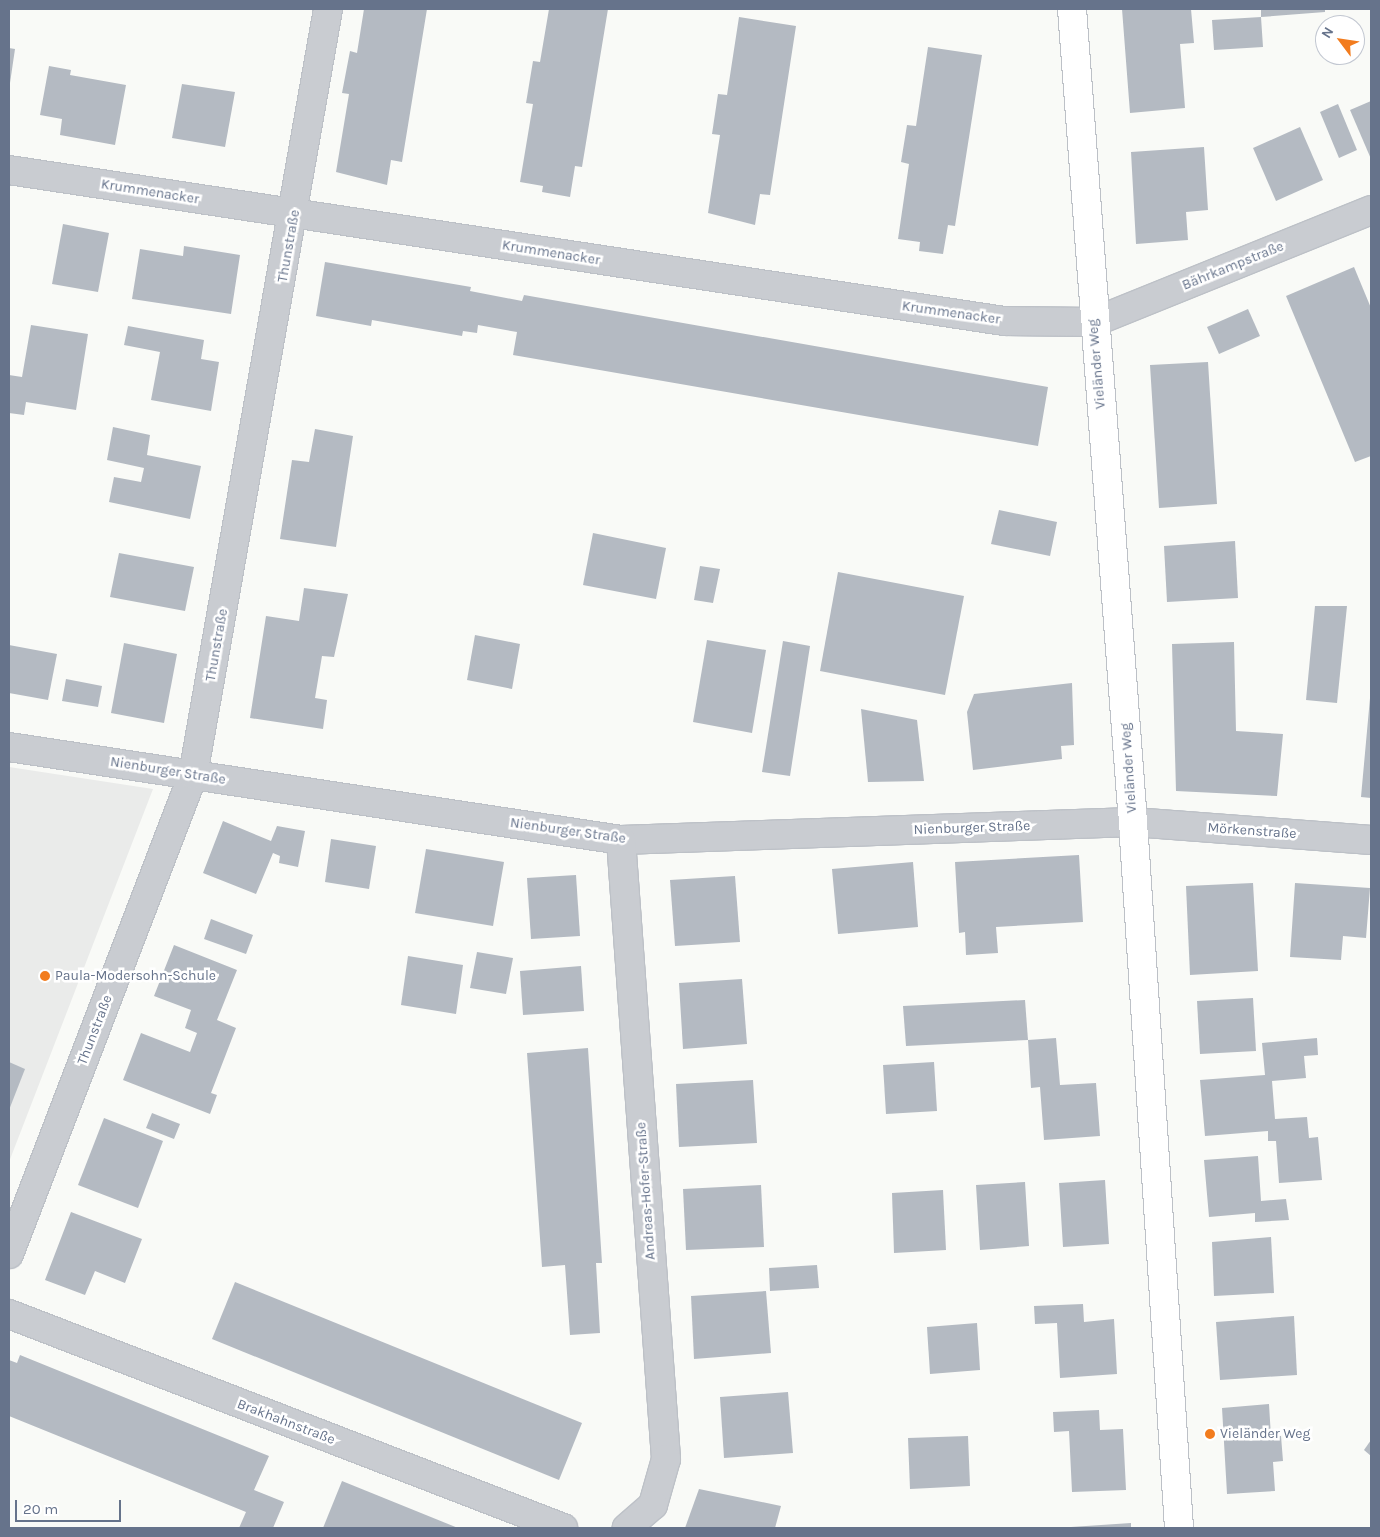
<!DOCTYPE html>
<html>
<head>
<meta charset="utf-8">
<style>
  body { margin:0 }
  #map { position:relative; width:1380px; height:1537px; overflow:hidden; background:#f9faf7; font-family:Karla,sans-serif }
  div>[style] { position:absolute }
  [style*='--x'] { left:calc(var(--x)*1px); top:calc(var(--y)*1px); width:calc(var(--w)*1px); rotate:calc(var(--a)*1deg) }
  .built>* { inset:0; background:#eaebea }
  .building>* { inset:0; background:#b4bac2 }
  .roads { filter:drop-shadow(1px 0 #bdc1c7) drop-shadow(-1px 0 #bdc1c7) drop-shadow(0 1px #bdc1c7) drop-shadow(0 -1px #bdc1c7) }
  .street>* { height:28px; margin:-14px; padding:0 14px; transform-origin:14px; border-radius:14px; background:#c9ccd1 }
  .secondary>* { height:28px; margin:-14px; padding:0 14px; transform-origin:14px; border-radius:14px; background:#fff }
  .dots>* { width:14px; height:14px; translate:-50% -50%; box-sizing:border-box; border:2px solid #fff; border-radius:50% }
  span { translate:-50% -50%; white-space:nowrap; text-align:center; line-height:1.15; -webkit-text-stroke:5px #fff; paint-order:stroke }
  .street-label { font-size:14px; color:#66738b }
  .poi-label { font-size:14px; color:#66738b }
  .left { translate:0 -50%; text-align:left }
  .frame { position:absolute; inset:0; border:10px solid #66738b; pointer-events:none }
  .north { position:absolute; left:1315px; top:15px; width:50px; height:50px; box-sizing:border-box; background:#fff; border:1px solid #c2c7d1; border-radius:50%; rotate:301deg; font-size:14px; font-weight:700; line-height:20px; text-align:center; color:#66738b }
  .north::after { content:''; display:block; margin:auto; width:18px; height:22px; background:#f27c1e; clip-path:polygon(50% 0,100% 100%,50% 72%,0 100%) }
  .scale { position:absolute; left:15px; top:1500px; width:106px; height:22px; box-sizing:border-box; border:2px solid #66738b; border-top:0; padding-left:6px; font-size:15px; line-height:18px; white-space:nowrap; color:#66738b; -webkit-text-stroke:4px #fff; paint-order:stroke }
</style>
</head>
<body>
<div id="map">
  <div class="built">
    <div style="clip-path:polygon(9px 767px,153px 789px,9px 1162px)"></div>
  </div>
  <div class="building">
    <div style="clip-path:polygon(364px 9px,427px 9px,402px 162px,391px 160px,387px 185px,336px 172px,349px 94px,342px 93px,350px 51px,357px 53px)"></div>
    <div style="clip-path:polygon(549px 9px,608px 9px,582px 167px,575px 166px,570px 197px,542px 192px,543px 186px,520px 182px,533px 104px,526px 103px,533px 61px,540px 62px)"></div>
    <div style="clip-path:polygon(1122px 9px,1191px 9px,1194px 43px,1180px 44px,1185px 108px,1130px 113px)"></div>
    <div style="clip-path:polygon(1261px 9px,1325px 9px,1325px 12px,1261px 17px,1263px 47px,1214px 50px,1212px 20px,1261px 17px)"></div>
    <div style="clip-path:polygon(739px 17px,796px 26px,770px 195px,760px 194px,755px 225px,708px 213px,720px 135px,712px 134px,718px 94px,727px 95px)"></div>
    <div style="clip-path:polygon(928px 47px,982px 55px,955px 226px,948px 225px,943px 254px,919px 251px,920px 242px,898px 239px,909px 164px,901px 162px,907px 125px,916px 126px)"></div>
    <div style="clip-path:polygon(9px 48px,15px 49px,10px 83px,9px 83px)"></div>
    <div style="clip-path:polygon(49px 66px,71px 70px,70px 75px,126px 85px,115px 145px,60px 135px,62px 119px,40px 115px)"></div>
    <div style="clip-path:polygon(182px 84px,235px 92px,225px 147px,172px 138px)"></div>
    <div style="clip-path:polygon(1371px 101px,1371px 159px,1350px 110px)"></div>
    <div style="clip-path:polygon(1338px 104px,1357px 150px,1339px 158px,1320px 112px)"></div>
    <div style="clip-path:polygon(1300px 127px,1323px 180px,1276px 201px,1253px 148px)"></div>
    <div style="clip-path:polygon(1204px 147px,1208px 210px,1186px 212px,1188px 240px,1136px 244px,1131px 152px)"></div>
    <div style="clip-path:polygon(63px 224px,109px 233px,98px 292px,52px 284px)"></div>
    <div style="clip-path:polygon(184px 246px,240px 255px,231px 314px,132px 299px,140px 249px,183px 256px)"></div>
    <div style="clip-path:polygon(325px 262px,471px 287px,470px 291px,522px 301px,524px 295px,1048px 387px,1038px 446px,513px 355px,517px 332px,478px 325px,477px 333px,463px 331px,462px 336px,372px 320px,371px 326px,316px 316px)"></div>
    <div style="clip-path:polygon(1354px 267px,1371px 308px,1371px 456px,1355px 462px,1286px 296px)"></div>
    <div style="clip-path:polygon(1248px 309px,1260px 336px,1219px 354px,1207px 327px)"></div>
    <div style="clip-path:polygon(31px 325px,88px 334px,76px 410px,26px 402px,24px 415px,9px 413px,9px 375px,22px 377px)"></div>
    <div style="clip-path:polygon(128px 326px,204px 340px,201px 359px,219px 362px,211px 411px,151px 400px,160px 352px,124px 345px)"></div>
    <div style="clip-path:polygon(1208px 362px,1217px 504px,1159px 508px,1150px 365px)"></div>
    <div style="clip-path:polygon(113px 427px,150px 435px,147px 455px,201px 466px,190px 519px,109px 502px,114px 477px,141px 482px,144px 468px,107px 460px)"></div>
    <div style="clip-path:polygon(315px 429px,353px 436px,336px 547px,280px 539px,292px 460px,309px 462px)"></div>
    <div style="clip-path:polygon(999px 510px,1057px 522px,1050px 556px,991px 544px)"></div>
    <div style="clip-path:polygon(593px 533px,666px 548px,656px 599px,583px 585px)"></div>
    <div style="clip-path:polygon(1235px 541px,1238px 598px,1167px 602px,1164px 546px)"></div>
    <div style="clip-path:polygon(119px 553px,194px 567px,185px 611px,110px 597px)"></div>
    <div style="clip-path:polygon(700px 566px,720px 569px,713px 603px,694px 600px)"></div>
    <div style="clip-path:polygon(838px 572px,964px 596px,945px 695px,820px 671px)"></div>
    <div style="clip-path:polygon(304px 588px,348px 594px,334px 657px,322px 656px,315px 698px,327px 700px,323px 729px,250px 718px,266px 616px,299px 621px)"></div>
    <div style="clip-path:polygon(1315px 606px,1347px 606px,1337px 703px,1306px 700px)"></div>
    <div style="clip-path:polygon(475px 635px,520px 644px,512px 689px,467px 680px)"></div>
    <div style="clip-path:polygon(707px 640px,766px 650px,752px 733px,693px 722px)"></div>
    <div style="clip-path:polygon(783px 641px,810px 646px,790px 776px,762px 772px)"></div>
    <div style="clip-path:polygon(1234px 642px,1236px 731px,1283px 734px,1277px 796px,1176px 791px,1172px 644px)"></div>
    <div style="clip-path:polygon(124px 643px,177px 654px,164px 723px,111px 713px)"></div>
    <div style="clip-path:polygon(9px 645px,57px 654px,48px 700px,9px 693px)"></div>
    <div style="clip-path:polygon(66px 679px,102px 686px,98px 707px,62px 701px)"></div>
    <div style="clip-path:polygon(1072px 683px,1074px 745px,1061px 746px,1062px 759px,973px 770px,967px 712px,974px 694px)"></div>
    <div style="clip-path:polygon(1370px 698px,1371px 698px,1371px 798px,1361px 797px)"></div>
    <div style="clip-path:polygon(861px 709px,917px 720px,924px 781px,868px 782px)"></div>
    <div style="clip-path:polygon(223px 821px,271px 841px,277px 826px,305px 831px,298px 867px,279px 863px,280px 856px,273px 853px,256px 894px,203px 873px)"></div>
    <div style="clip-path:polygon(331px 839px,376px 846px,369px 889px,325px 882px)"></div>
    <div style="clip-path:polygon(426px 849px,504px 862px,493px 926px,415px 913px)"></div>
    <div style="clip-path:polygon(1079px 855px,1083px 922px,996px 927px,998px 953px,966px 955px,965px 932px,959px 933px,955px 862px)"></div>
    <div style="clip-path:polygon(913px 862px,918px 927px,838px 934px,832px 869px)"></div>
    <div style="clip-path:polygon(576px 875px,580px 936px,531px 939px,527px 878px)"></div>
    <div style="clip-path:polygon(735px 876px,740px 942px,675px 946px,670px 880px)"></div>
    <div style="clip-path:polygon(1253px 883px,1258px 971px,1190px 975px,1186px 886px)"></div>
    <div style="clip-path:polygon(1295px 883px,1370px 888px,1366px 938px,1343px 936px,1341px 960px,1290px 957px)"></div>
    <div style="clip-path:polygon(211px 919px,253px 935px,246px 954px,204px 939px)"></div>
    <div style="clip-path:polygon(174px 945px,237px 970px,217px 1020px,236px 1028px,211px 1093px,217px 1095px,210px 1114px,123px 1080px,141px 1033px,190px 1052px,197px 1033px,185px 1028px,191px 1010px,154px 996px)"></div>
    <div style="clip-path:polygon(477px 952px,513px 958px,506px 994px,470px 988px)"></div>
    <div style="clip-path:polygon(408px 956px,463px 965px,456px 1014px,401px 1005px)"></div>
    <div style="clip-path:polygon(581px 966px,584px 1011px,523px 1015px,520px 971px)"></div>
    <div style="clip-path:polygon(742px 979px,747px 1044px,683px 1049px,679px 983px)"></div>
    <div style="clip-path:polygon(1253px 998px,1256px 1051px,1200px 1054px,1197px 1001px)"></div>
    <div style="clip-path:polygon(1025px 1000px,1028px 1040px,906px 1046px,903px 1006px)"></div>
    <div style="clip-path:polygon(1056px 1038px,1060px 1085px,1096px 1083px,1100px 1136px,1044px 1140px,1040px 1087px,1031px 1088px,1028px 1040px)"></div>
    <div style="clip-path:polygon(1317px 1038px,1318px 1055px,1304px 1056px,1306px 1078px,1272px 1081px,1275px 1119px,1307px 1117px,1309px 1138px,1318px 1137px,1322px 1180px,1279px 1183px,1276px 1141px,1268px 1141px,1268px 1131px,1205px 1136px,1200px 1080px,1265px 1075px,1262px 1043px)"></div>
    <div style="clip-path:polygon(588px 1048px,602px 1263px,596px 1263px,600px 1333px,570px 1335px,565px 1265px,542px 1267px,527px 1053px)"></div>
    <div style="clip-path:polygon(9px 1062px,25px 1069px,9px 1110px)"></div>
    <div style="clip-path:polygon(934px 1062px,937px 1111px,886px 1114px,883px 1065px)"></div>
    <div style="clip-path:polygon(753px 1080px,757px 1143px,679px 1147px,676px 1084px)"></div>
    <div style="clip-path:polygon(152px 1113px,180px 1124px,174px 1139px,146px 1128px)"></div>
    <div style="clip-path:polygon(104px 1118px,163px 1141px,138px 1208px,78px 1185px)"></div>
    <div style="clip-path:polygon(1258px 1156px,1261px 1201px,1286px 1199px,1289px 1220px,1255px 1222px,1255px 1213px,1209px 1217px,1204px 1160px)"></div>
    <div style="clip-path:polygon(1105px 1180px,1109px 1244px,1063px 1247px,1059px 1183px)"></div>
    <div style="clip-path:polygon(1025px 1182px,1029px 1246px,980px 1250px,976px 1185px)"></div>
    <div style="clip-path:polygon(761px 1185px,764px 1247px,686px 1250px,683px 1189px)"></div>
    <div style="clip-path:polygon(943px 1190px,946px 1250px,894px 1253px,892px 1193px)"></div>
    <div style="clip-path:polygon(71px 1212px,142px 1239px,125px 1283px,95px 1271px,85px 1295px,45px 1280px)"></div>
    <div style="clip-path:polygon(1271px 1237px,1274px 1293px,1214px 1296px,1212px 1242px)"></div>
    <div style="clip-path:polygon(817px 1265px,819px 1288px,770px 1291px,769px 1268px)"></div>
    <div style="clip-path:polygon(235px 1282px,582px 1423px,559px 1480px,212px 1339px)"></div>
    <div style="clip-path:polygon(766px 1291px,771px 1353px,694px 1359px,691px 1296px)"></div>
    <div style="clip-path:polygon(1083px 1304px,1084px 1322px,1114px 1319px,1117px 1374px,1060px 1378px,1057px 1323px,1035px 1324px,1034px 1306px)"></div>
    <div style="clip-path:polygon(1294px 1316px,1297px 1375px,1220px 1380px,1216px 1322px)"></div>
    <div style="clip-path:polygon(977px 1323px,980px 1370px,930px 1374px,927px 1327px)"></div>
    <div style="clip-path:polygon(20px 1355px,269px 1456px,254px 1490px,284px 1502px,273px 1528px,239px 1528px,246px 1512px,9px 1416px,9px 1360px,17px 1363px)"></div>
    <div style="clip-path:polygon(788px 1392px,793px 1453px,724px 1458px,720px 1397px)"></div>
    <div style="clip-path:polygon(1269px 1404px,1271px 1437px,1281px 1436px,1283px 1461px,1273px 1462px,1275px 1491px,1227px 1494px,1222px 1408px)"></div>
    <div style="clip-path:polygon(1099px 1410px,1100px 1430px,1123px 1429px,1126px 1490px,1072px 1492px,1069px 1431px,1054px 1432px,1053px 1412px)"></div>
    <div style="clip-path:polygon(968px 1436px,970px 1486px,910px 1489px,908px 1438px)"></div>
    <div style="clip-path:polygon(1371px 1440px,1371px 1456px,1364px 1450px)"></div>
    <div style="clip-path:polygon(342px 1481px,458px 1528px,323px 1528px)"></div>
    <div style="clip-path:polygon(699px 1489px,781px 1506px,775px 1528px,685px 1528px)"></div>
    <div style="clip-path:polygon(1131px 1523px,1131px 1528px,1071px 1528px,1071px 1527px)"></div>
  </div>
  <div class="roads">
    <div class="street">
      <div style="--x:9;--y:170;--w:1006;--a:8.63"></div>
      <div style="--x:1004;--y:321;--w:90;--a:0.6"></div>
      <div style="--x:1094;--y:322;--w:299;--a:-22"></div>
      <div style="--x:9;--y:747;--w:619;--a:8.64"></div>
      <div style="--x:621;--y:840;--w:512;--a:-2.01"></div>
      <div style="--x:1133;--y:822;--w:239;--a:4.3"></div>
      <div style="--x:621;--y:840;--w:621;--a:85.84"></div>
      <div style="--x:666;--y:1459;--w:48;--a:105.8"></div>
      <div style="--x:653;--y:1505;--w:35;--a:139"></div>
      <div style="--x:9;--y:1254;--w:513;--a:-68.99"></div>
      <div style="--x:193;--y:775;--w:778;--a:-80"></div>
      <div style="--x:9;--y:1314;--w:594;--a:21.12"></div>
    </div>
    <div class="secondary">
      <div style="--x:1072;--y:9;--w:815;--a:85.71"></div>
      <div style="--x:1133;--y:822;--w:707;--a:86.27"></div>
    </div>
  </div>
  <div class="dots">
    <div style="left:45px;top:976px;background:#f27c1e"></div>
    <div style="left:1210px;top:1434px;background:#f27c1e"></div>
  </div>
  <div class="street-label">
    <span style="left:150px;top:192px;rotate:9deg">Krummenacker</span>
    <span style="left:289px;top:246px;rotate:-80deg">Thunstraße</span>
    <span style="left:551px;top:253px;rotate:9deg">Krummenacker</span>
    <span style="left:1233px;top:266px;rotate:-22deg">Bährkampstraße</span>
    <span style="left:951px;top:313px;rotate:8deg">Krummenacker</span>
    <span style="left:1097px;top:364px;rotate:-95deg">Vieländer Weg</span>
    <span style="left:217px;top:645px;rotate:-80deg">Thunstraße</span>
    <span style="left:1129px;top:768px;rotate:-94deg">Vieländer Weg</span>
    <span style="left:168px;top:771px;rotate:9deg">Nienburger Straße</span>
    <span style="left:972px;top:828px;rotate:-2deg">Nienburger Straße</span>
    <span style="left:568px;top:831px;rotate:8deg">Nienburger Straße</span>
    <span style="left:1252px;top:831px;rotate:4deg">Mörkenstraße</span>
    <span style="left:95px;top:1030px;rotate:-69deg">Thunstraße</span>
    <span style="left:646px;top:1191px;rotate:-94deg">Andreas-Hofer-Straße</span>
    <span style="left:286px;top:1422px;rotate:21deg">Brakhahnstraße</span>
  </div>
  <div class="poi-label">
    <span class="left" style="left:55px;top:976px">Paula-Modersohn-Schule</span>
    <span class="left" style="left:1220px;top:1434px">Vieländer Weg</span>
  </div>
  <div class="frame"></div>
  <div class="north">N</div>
  <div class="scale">20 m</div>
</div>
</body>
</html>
